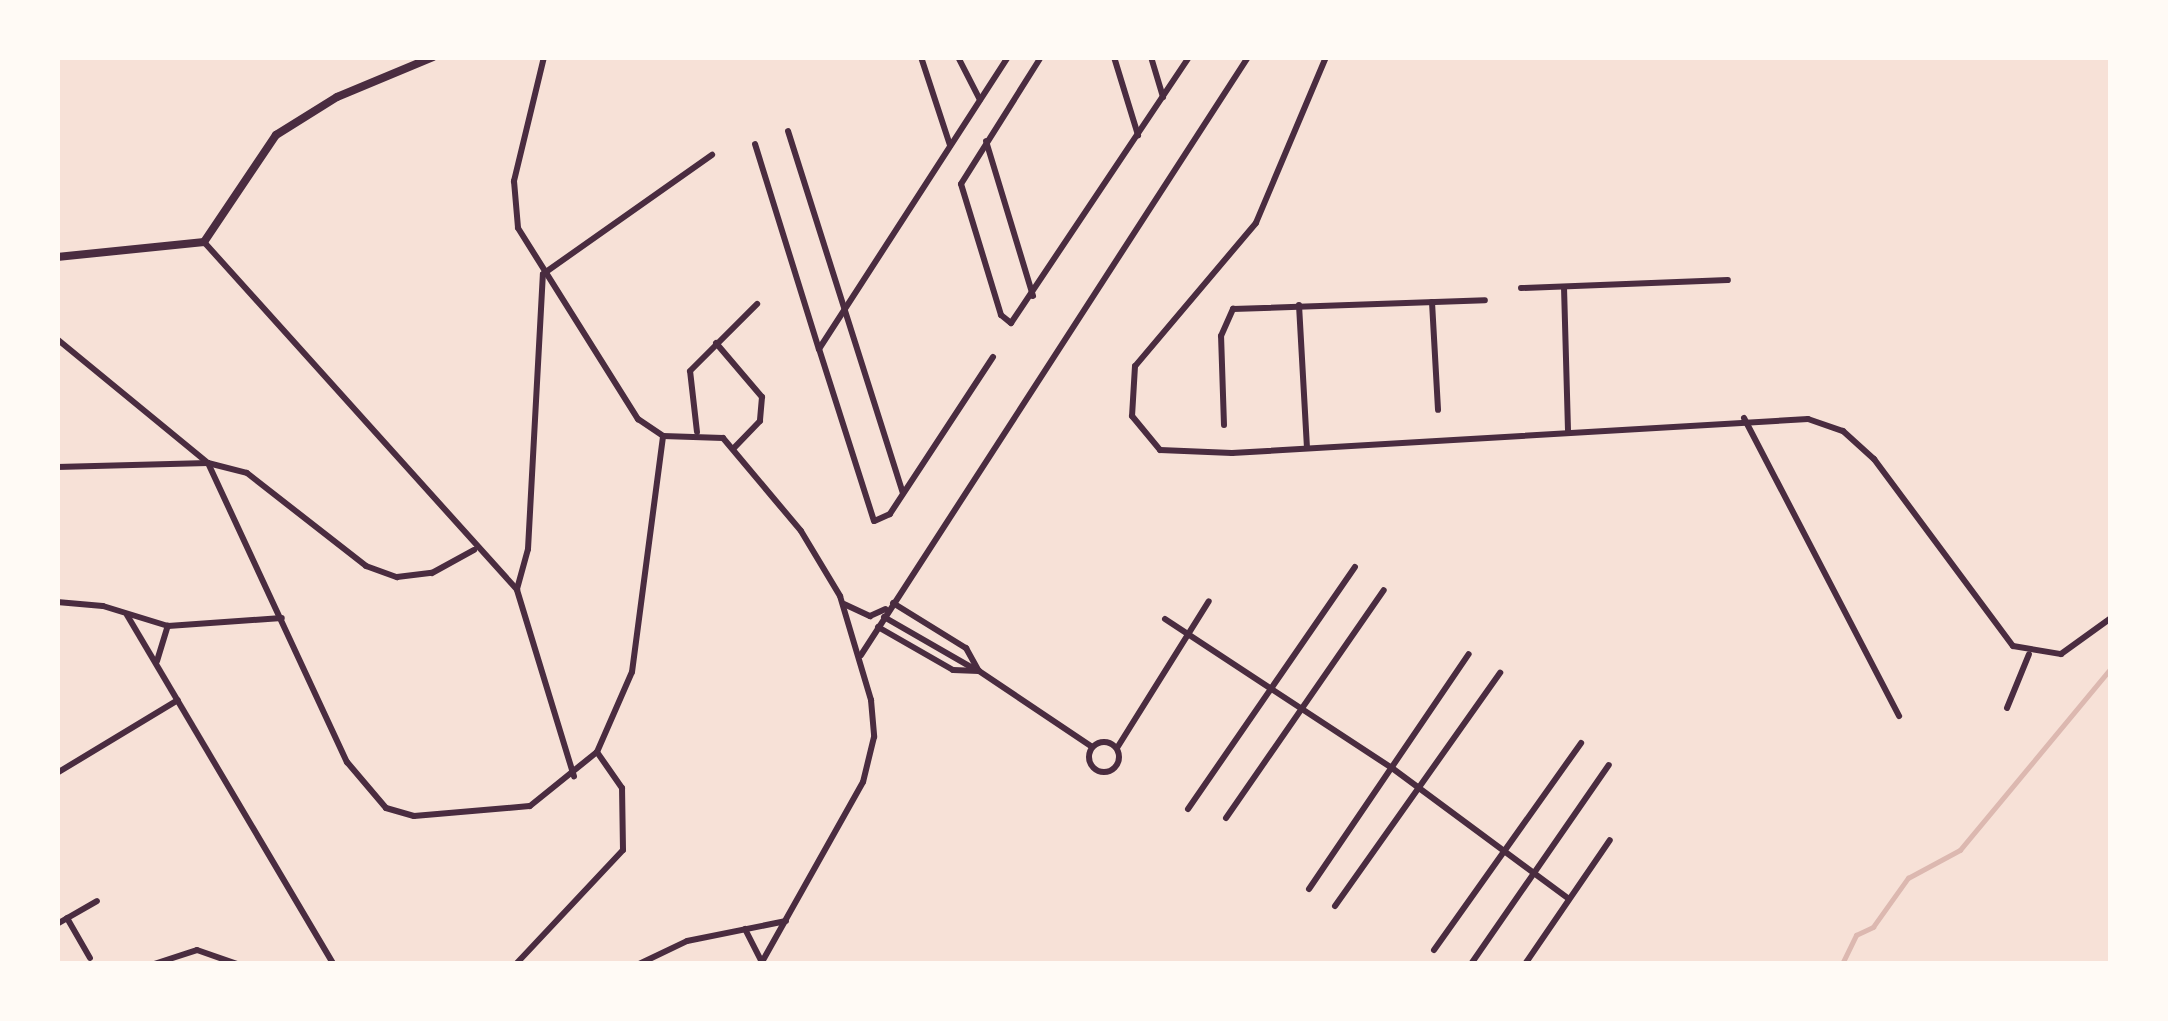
<!DOCTYPE html>
<html>
<head>
<meta charset="utf-8">
<style>
  body { margin:0 }
  #map { position:relative; width:2168px; height:1021px; overflow:hidden; background:#f7e1d7; font-family:Figtree,sans-serif }
  div>[style] { position:absolute }
  [style*='--x'] { left:calc(var(--x)*1px); top:calc(var(--y)*1px); width:calc(var(--w)*1px); rotate:calc(var(--a)*1deg) }
  .stream>* { height:4.5px; margin:-2.25px; padding:0 2.25px; transform-origin:2.25px; border-radius:2.25px; background:#dcb8b0 }
  .minor>* { height:6px; margin:-3px; padding:0 3px; transform-origin:3px; border-radius:3px; background:#4a2c40 }
  .minor>.ring { margin:-3px; padding:0; box-sizing:content-box; background:none; border:6px solid #4a2c40; border-radius:50% }
  .tertiary>* { height:8px; margin:-4px; padding:0 4px; transform-origin:4px; border-radius:4px; background:#4a2c40 }
  span { translate:-50% -50%; white-space:nowrap; text-align:center; line-height:1.15; -webkit-text-stroke:12px #fffaf5; paint-order:stroke }
  .frame { position:absolute; inset:0; border:60px solid #fffaf5; pointer-events:none }
</style>
</head>
<body>
<div id="map">
  <div class="stream">
    <div style="--x:1842;--y:964;--w:32;--a:-64"></div>
    <div style="--x:1856;--y:935;--w:19;--a:-25"></div>
    <div style="--x:1873;--y:927;--w:60;--a:-54.5"></div>
    <div style="--x:1908;--y:878;--w:59;--a:-28.3"></div>
    <div style="--x:1960;--y:850;--w:236;--a:-50.3"></div>
  </div>
  <div class="minor">
    <div style="--x:544;--y:57;--w:128;--a:103.6"></div>
    <div style="--x:514;--y:181;--w:47;--a:85.1"></div>
    <div style="--x:518;--y:228;--w:226;--a:57.9"></div>
    <div style="--x:638;--y:419;--w:30;--a:34"></div>
    <div style="--x:921;--y:57;--w:93;--a:71.8"></div>
    <div style="--x:958;--y:57;--w:48;--a:62.9"></div>
    <div style="--x:1041;--y:57;--w:150;--a:122.2"></div>
    <div style="--x:961;--y:184;--w:137;--a:73"></div>
    <div style="--x:1001;--y:315;--w:13;--a:39"></div>
    <div style="--x:1011;--y:323;--w:320;--a:-56.2"></div>
    <div style="--x:1114;--y:57;--w:82;--a:72.9"></div>
    <div style="--x:1151;--y:57;--w:42;--a:73.3"></div>
    <div style="--x:1326;--y:57;--w:180;--a:112.9"></div>
    <div style="--x:1256;--y:223;--w:187;--a:130.2"></div>
    <div style="--x:1135;--y:366;--w:50;--a:93.4"></div>
    <div style="--x:1132;--y:416;--w:44;--a:50.5"></div>
    <div style="--x:1160;--y:450;--w:72;--a:2.4"></div>
    <div style="--x:1232;--y:453;--w:577;--a:-3.38"></div>
    <div style="--x:1808;--y:419;--w:37;--a:19"></div>
    <div style="--x:1843;--y:431;--w:42;--a:42.1"></div>
    <div style="--x:1874;--y:459;--w:233;--a:53.4"></div>
    <div style="--x:2013;--y:646;--w:49;--a:9.5"></div>
    <div style="--x:2061;--y:654;--w:62;--a:-35.8"></div>
    <div style="--x:788;--y:131;--w:380;--a:72.4"></div>
    <div style="--x:986;--y:141;--w:162;--a:73.1"></div>
    <div style="--x:755;--y:144;--w:215;--a:72.7"></div>
    <div style="--x:204;--y:242;--w:468;--a:48"></div>
    <div style="--x:517;--y:590;--w:195;--a:73"></div>
    <div style="--x:1564;--y:287;--w:143;--a:88.4"></div>
    <div style="--x:1521;--y:288;--w:207;--a:-2.2"></div>
    <div style="--x:1432;--y:302;--w:108;--a:86.8"></div>
    <div style="--x:1299;--y:305;--w:143;--a:86.8"></div>
    <div style="--x:57;--y:339;--w:195;--a:39.4"></div>
    <div style="--x:208;--y:463;--w:330;--a:65.1"></div>
    <div style="--x:347;--y:762;--w:60;--a:49.7"></div>
    <div style="--x:386;--y:808;--w:29;--a:16"></div>
    <div style="--x:414;--y:816;--w:116;--a:-4.9"></div>
    <div style="--x:530;--y:806;--w:86;--a:-38.9"></div>
    <div style="--x:597;--y:752;--w:87;--a:-66.4"></div>
    <div style="--x:632;--y:672;--w:238;--a:-82.5"></div>
    <div style="--x:716;--y:343;--w:71;--a:49.6"></div>
    <div style="--x:762;--y:397;--w:24;--a:95"></div>
    <div style="--x:760;--y:421;--w:37;--a:134"></div>
    <div style="--x:993;--y:357;--w:188;--a:123.3"></div>
    <div style="--x:890;--y:514;--w:17;--a:156"></div>
    <div style="--x:874;--y:521;--w:181;--a:-107.7"></div>
    <div style="--x:819;--y:349;--w:348;--a:-57.1"></div>
    <div style="--x:1744;--y:418;--w:336;--a:62.5"></div>
    <div style="--x:1224;--y:425;--w:89;--a:-91.9"></div>
    <div style="--x:1221;--y:336;--w:30;--a:-66"></div>
    <div style="--x:1233;--y:309;--w:252;--a:-2"></div>
    <div style="--x:697;--y:432;--w:61;--a:-96.5"></div>
    <div style="--x:690;--y:371;--w:95;--a:-45"></div>
    <div style="--x:663;--y:436;--w:60;--a:1.9"></div>
    <div style="--x:723;--y:438;--w:121;--a:50"></div>
    <div style="--x:801;--y:531;--w:76;--a:59"></div>
    <div style="--x:840;--y:596;--w:109;--a:73.4"></div>
    <div style="--x:871;--y:700;--w:37;--a:85"></div>
    <div style="--x:874;--y:737;--w:46;--a:103.7"></div>
    <div style="--x:863;--y:782;--w:209;--a:119.3"></div>
    <div style="--x:57;--y:467;--w:151;--a:-1.5"></div>
    <div style="--x:208;--y:463;--w:40;--a:14.4"></div>
    <div style="--x:247;--y:473;--w:151;--a:38"></div>
    <div style="--x:366;--y:566;--w:33;--a:20"></div>
    <div style="--x:397;--y:577;--w:35;--a:-7"></div>
    <div style="--x:432;--y:573;--w:48;--a:-28.7"></div>
    <div style="--x:517;--y:589;--w:41;--a:-74.6"></div>
    <div style="--x:528;--y:549;--w:275;--a:-86.9"></div>
    <div style="--x:543;--y:274;--w:207;--a:-35.2"></div>
    <div style="--x:57;--y:602;--w:46;--a:5"></div>
    <div style="--x:103;--y:606;--w:68;--a:17.1"></div>
    <div style="--x:168;--y:626;--w:114;--a:-4"></div>
    <div style="--x:893;--y:603;--w:86;--a:31.7"></div>
    <div style="--x:966;--y:648;--w:26;--a:61"></div>
    <div style="--x:979;--y:671;--w:136;--a:33.9"></div>
    <div style="--x:844;--y:604;--w:29;--a:25"></div>
    <div style="--x:870;--y:616;--w:17;--a:-24"></div>
    <div style="--x:127;--y:615;--w:405;--a:59.4"></div>
    <div style="--x:884;--y:617;--w:106;--a:29.9"></div>
    <div style="--x:1165;--y:619;--w:272;--a:33.3"></div>
    <div style="--x:1392;--y:768;--w:220;--a:36.5"></div>
    <div style="--x:878;--y:627;--w:86;--a:29.8"></div>
    <div style="--x:953;--y:670;--w:26;--a:2"></div>
    <div style="--x:861;--y:655;--w:712;--a:-57.09"></div>
    <div style="--x:157;--y:661;--w:37;--a:-73"></div>
    <div style="--x:2007;--y:708;--w:58;--a:-67.8"></div>
    <div class="ring" style="left:1089px;top:742px;width:24px;height:24px"></div>
    <div style="--x:1117;--y:748;--w:173;--a:-58"></div>
    <div style="--x:57;--y:773;--w:141;--a:-31.1"></div>
    <div style="--x:1188;--y:809;--w:294;--a:-55.4"></div>
    <div style="--x:1226;--y:818;--w:277;--a:-55.3"></div>
    <div style="--x:1309;--y:889;--w:284;--a:-55.8"></div>
    <div style="--x:1335;--y:906;--w:286;--a:-54.7"></div>
    <div style="--x:67;--y:918;--w:46;--a:60.1"></div>
    <div style="--x:57;--y:924;--w:46;--a:-29.9"></div>
    <div style="--x:745;--y:929;--w:37;--a:63"></div>
    <div style="--x:1434;--y:950;--w:254;--a:-54.6"></div>
    <div style="--x:154;--y:964;--w:45;--a:-18"></div>
    <div style="--x:197;--y:950;--w:42;--a:19.3"></div>
    <div style="--x:516;--y:964;--w:156;--a:-46.8"></div>
    <div style="--x:623;--y:850;--w:62;--a:-90.9"></div>
    <div style="--x:622;--y:788;--w:44;--a:-124.8"></div>
    <div style="--x:639;--y:964;--w:53;--a:-25.6"></div>
    <div style="--x:687;--y:941;--w:101;--a:-11.4"></div>
    <div style="--x:1471;--y:964;--w:242;--a:-55.3"></div>
    <div style="--x:1525;--y:964;--w:150;--a:-55.6"></div>
  </div>
  <div class="tertiary">
    <div style="--x:57;--y:257;--w:148;--a:-5.8"></div>
    <div style="--x:204;--y:242;--w:129;--a:-56.1"></div>
    <div style="--x:276;--y:135;--w:72;--a:-31.9"></div>
    <div style="--x:337;--y:97;--w:104;--a:-22.6"></div>
  </div>
  <div class="frame"></div>
</div>
</body>
</html>
